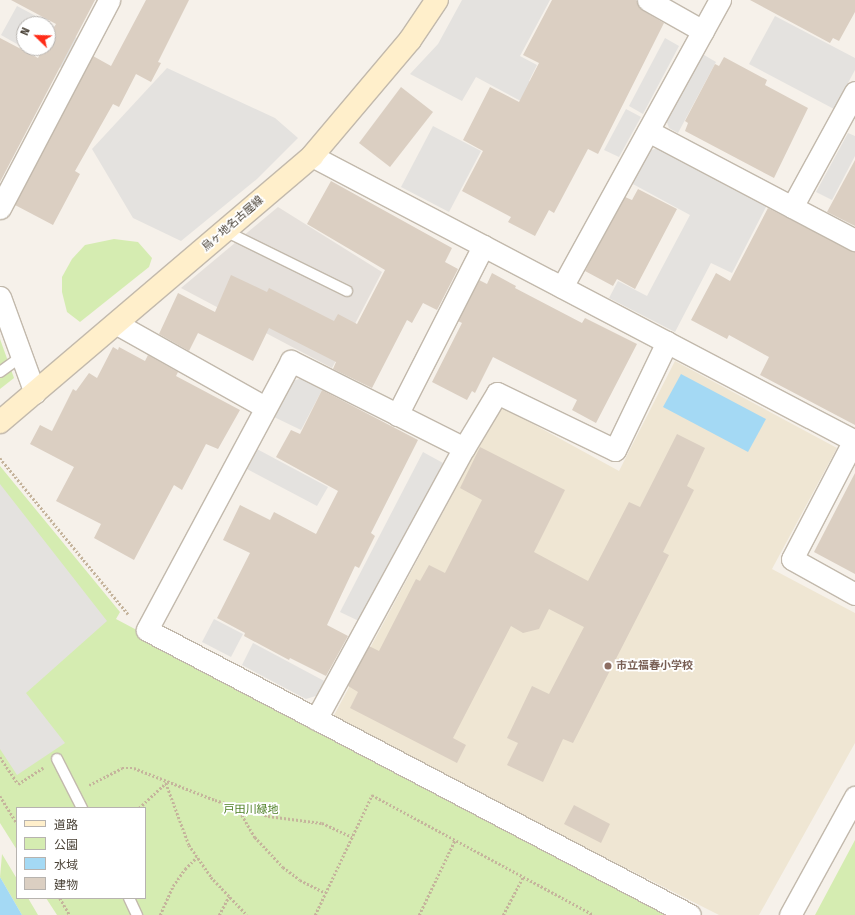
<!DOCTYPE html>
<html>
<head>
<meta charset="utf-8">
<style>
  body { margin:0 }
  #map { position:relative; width:855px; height:915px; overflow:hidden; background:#f6f1ea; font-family:"Fira Sans","Noto Sans JP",sans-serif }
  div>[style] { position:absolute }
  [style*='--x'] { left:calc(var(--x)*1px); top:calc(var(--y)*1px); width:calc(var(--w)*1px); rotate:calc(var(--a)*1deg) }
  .industrial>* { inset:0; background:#e5e0db }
  .education>* { inset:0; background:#efe6d3 }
  .green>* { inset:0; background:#d5ecb1 }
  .parking>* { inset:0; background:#e4e2df }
  .water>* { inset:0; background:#a4d9f4 }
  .building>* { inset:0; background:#dbcfc2 }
  .path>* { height:2.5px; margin-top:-1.25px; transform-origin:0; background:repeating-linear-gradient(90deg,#c5b49c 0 2px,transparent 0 4px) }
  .roads { filter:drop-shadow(1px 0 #c2b9ac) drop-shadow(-1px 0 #c2b9ac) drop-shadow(0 1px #c2b9ac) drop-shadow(0 -1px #c2b9ac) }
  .lane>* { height:10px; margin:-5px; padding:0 5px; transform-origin:5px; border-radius:5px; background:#fff }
  .street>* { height:21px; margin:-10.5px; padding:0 10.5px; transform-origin:10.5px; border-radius:10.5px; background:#fff }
  .secondary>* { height:22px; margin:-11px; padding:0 11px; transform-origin:11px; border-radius:11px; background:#ffefcb }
  .dots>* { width:11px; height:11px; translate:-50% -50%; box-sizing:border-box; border:2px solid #fff; border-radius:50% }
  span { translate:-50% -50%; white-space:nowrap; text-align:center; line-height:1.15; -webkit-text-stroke:3.5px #fff; paint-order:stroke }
  .street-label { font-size:11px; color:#4a4237 }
  .education-label { font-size:11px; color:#785e54; font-weight:700 }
  .left { translate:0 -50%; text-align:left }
  .park-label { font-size:11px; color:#4e8026 }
  .legend { position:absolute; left:16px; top:807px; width:130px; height:92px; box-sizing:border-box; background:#fff; border:1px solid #b7b3af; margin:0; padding:5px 7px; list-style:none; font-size:12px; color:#4a4237 }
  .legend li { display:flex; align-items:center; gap:8px; height:20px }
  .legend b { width:20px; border:1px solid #b7b3af }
  .north { position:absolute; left:16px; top:16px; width:40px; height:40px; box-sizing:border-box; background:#fff; border:1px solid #b7b3af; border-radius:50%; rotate:293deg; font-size:11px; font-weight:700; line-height:16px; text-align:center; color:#4a4237 }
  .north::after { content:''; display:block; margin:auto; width:14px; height:18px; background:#ff2c18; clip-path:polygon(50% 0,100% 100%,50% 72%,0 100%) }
</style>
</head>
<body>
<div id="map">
  <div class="industrial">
    <div style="clip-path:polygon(278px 207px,382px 272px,332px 368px,181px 288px)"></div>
  </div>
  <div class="education">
    <div style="clip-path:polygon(675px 361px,837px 448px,772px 569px,855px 613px,855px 743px,759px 915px,719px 915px,332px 719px,500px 406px,619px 471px)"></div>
  </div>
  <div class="green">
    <div style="clip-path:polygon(114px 239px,138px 242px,152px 258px,149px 267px,80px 322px,67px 312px,62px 292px,62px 277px,72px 259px,85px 245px)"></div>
    <div style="clip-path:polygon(0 339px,14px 378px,0 389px)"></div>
    <div style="clip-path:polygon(0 466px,120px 612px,116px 619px,674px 915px,57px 915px,46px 898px,145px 898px,145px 808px,17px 808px,17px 850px,0 823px)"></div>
    <div style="clip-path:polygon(855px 840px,855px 915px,815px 915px)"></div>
    <div style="clip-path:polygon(2px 854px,17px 879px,17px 898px,28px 898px,38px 915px,22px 915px,0 877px)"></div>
  </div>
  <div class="parking">
    <div style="clip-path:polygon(462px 0,550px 0,520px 56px,537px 65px,529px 81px,570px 103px,560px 122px,476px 77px,462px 101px,410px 74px,438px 44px)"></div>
    <div style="clip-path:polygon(17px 6px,79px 39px,63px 69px,25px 48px,48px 48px,48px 24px,24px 24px,24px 48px,1px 35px)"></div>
    <div style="clip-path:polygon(775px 16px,855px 58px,855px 70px,834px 109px,749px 64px)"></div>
    <div style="clip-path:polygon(665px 38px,679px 46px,643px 114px,629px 106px)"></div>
    <div style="clip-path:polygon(699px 52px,716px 62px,678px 133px,669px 128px,665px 117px)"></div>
    <div style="clip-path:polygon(167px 68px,275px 118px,298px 138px,257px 179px,181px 241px,133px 218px,92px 149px)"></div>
    <div style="clip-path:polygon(626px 109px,641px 117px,619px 157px,604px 150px)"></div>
    <div style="clip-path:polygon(433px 126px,481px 151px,449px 212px,401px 187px)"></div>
    <div style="clip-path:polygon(848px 133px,855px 136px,855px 156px,832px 200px,816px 192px)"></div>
    <div style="clip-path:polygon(659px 148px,767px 205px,732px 273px,711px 263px,675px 332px,609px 298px,618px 281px,647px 296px,690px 215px,631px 183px,647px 151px)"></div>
    <div style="clip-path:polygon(303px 378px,323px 388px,301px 430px,272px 416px,289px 382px)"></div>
    <div style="clip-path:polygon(255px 448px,328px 487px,317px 506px,245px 468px)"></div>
    <div style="clip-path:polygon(423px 452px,443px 463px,361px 622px,340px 612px)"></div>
    <div style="clip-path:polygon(0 484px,107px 621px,26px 693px,65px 743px,17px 775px,0 749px)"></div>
    <div style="clip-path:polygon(214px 619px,243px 634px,231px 657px,202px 642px)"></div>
    <div style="clip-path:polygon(253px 643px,328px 683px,322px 694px,306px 699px,242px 665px)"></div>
  </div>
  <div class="water">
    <div style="clip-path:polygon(681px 374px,766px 419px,748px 452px,663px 407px)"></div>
    <div style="clip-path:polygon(0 877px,22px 915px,0 915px)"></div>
  </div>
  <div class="building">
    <div style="clip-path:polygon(11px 0,95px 0,0 182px,0 38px,38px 58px,43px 48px,48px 48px,48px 38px,56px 24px)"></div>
    <div style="clip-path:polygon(146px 0,189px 0,158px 62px,161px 63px,151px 82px,136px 74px,119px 107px,113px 104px,75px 171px,80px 174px,53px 225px,15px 205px,93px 56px,111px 66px)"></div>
    <div style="clip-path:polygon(552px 0,636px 0,642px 10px,664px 23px,598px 154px,588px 149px,554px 213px,549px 210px,535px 236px,508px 222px,511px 217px,462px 191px,483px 151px,463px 140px,490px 87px,519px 102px,539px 63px,523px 55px)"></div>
    <div style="clip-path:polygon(750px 0,855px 0,855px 12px,839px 41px,833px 38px,830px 43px)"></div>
    <div style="clip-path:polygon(724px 57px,767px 80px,765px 85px,808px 108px,774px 178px,685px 131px,688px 123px,685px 121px,715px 64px,719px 66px)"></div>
    <div style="clip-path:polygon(401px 87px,433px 112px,390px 167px,359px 143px)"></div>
    <div style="clip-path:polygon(855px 160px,855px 226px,827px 212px)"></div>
    <div style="clip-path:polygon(331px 181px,452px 248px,445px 262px,458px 269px,437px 310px,423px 303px,412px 323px,407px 320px,372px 388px,333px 369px,336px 362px,269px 328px,253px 361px,198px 333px,189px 351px,159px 334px,178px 293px,215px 312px,231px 275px,267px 292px,269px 288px,334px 321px,338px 314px,357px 324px,385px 270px,307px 224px)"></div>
    <div style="clip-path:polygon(638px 189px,677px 209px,635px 289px,617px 279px,613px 286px,585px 271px,625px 197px,632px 200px)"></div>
    <div style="clip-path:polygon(768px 208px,855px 252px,855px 425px,760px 375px,769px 357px,729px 335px,727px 339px,691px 320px,716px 273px,730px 281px)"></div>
    <div style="clip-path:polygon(492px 273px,516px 286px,515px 288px,582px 323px,585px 318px,637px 344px,596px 423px,572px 410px,577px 400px,493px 357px,475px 393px,472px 391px,467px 400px,432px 382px,462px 323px,458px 321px,479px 280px,487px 284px)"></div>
    <div style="clip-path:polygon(113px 347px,118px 350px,119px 347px,145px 361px,148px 355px,178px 372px,176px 376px,240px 410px,218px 449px,206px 444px,182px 490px,174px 485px,134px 560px,94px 538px,101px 524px,56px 501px,74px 467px,30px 444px,40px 425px,52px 431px,73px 389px,76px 391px,89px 373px,97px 378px)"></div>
    <div style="clip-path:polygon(322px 390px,418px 440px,371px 533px,375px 536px,359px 568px,355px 566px,327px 625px,348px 636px,326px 676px,290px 658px,289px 660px,244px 636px,245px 633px,217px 618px,250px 553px,223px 540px,240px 505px,270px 520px,274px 512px,316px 534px,337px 493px,338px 491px,276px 457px,291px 430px,300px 434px)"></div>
    <div style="clip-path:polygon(677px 434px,705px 448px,687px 486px,694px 490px,663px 552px,669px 555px,573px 743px,563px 739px,543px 782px,507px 765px,518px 743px,507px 738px,532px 686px,549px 694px,584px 627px,549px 609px,539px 629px,523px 633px,511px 626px,453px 738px,466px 745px,457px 763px,350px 708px,358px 692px,348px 686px,369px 646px,379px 651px,416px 579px,420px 581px,429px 565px,445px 573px,482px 500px,460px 488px,480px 447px,565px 490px,534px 552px,588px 581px,629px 502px,640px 507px)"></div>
    <div style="clip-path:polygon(855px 473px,855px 574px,814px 552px)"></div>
    <div style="clip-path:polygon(574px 805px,610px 824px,601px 843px,564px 824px)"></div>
  </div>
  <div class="path">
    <div style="--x:0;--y:458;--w:202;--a:50.6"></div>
    <div style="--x:0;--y:757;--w:32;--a:56"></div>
    <div style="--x:18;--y:784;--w:30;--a:-33"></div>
    <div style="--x:89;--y:785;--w:37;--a:-27"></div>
    <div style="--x:122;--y:768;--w:12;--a:0"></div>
    <div style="--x:134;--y:768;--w:87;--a:21.6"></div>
    <div style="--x:215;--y:800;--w:55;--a:16.8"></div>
    <div style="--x:268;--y:816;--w:54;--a:7.4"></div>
    <div style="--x:322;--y:823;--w:33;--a:25"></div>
    <div style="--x:0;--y:796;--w:32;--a:58"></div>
    <div style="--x:139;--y:808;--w:37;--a:-43"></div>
    <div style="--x:166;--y:783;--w:66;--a:69.6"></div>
    <div style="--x:189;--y:845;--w:39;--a:55"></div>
    <div style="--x:211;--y:877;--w:52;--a:46.5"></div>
    <div style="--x:238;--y:808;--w:34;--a:60"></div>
    <div style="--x:255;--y:837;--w:41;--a:47"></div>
    <div style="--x:283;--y:867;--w:21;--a:37"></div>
    <div style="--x:300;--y:880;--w:28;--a:27"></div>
    <div style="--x:60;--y:898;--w:20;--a:60"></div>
    <div style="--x:160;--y:915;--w:32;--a:-66"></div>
    <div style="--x:173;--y:886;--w:21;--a:-55"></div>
    <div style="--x:185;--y:869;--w:17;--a:-45"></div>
    <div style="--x:219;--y:915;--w:21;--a:-62"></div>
    <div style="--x:315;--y:915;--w:133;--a:-64.6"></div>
    <div style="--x:372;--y:795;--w:252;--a:28.4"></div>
    <div style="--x:419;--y:915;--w:83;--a:-64.4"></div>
    <div style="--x:503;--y:915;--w:43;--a:-62.2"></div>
  </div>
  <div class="roads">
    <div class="lane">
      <div style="--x:225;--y:231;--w:136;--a:26.2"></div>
      <div style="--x:0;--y:372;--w:26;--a:-36"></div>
      <div style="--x:57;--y:759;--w:55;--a:63"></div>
      <div style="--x:129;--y:898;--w:19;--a:65"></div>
    </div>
    <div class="street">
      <div style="--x:648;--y:0;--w:63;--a:29.4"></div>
      <div style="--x:648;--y:131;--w:234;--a:27.8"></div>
      <div style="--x:312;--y:156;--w:613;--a:27.69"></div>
      <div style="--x:792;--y:207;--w:131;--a:-61.3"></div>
      <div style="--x:0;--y:208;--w:235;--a:-62.3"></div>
      <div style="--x:562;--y:287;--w:328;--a:-61.2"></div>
      <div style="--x:0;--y:297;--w:102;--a:70"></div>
      <div style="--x:117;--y:324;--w:170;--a:29.3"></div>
      <div style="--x:397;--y:415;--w:190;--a:-63"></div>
      <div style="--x:854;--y:440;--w:134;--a:117.5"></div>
      <div style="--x:792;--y:559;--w:72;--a:29.1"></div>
      <div style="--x:464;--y:448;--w:194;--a:-153.3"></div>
      <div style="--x:291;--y:361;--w:305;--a:118.2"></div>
      <div style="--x:147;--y:630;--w:613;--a:27.69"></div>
      <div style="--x:316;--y:719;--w:309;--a:-61.4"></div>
      <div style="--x:464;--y:448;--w:64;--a:-59"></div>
      <div style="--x:497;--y:393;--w:131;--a:25.8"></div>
      <div style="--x:615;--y:450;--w:120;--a:-64.3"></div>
      <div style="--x:790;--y:915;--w:135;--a:-61.2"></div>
    </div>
    <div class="secondary">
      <div style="--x:0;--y:422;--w:410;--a:-40.4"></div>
      <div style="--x:312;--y:156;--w:152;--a:-49.8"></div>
      <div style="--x:410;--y:40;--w:48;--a:-56"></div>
    </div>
  </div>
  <div class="dots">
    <div style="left:608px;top:666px;background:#8d6e63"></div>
  </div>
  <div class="street-label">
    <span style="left:233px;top:224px;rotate:-41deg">鳥ヶ地名古屋線</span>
  </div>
  <div class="education-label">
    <span class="left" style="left:616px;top:666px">市立福春小学校</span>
  </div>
  <div class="park-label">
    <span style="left:251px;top:810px">戸田川緑地</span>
  </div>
  <ul class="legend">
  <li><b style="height:5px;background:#ffefcb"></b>道路</li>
  <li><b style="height:11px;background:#d5ecb1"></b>公園</li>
  <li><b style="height:11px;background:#a4d9f4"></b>水域</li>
  <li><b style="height:11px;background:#dbcfc2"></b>建物</li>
  </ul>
  <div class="north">N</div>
</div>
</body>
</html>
